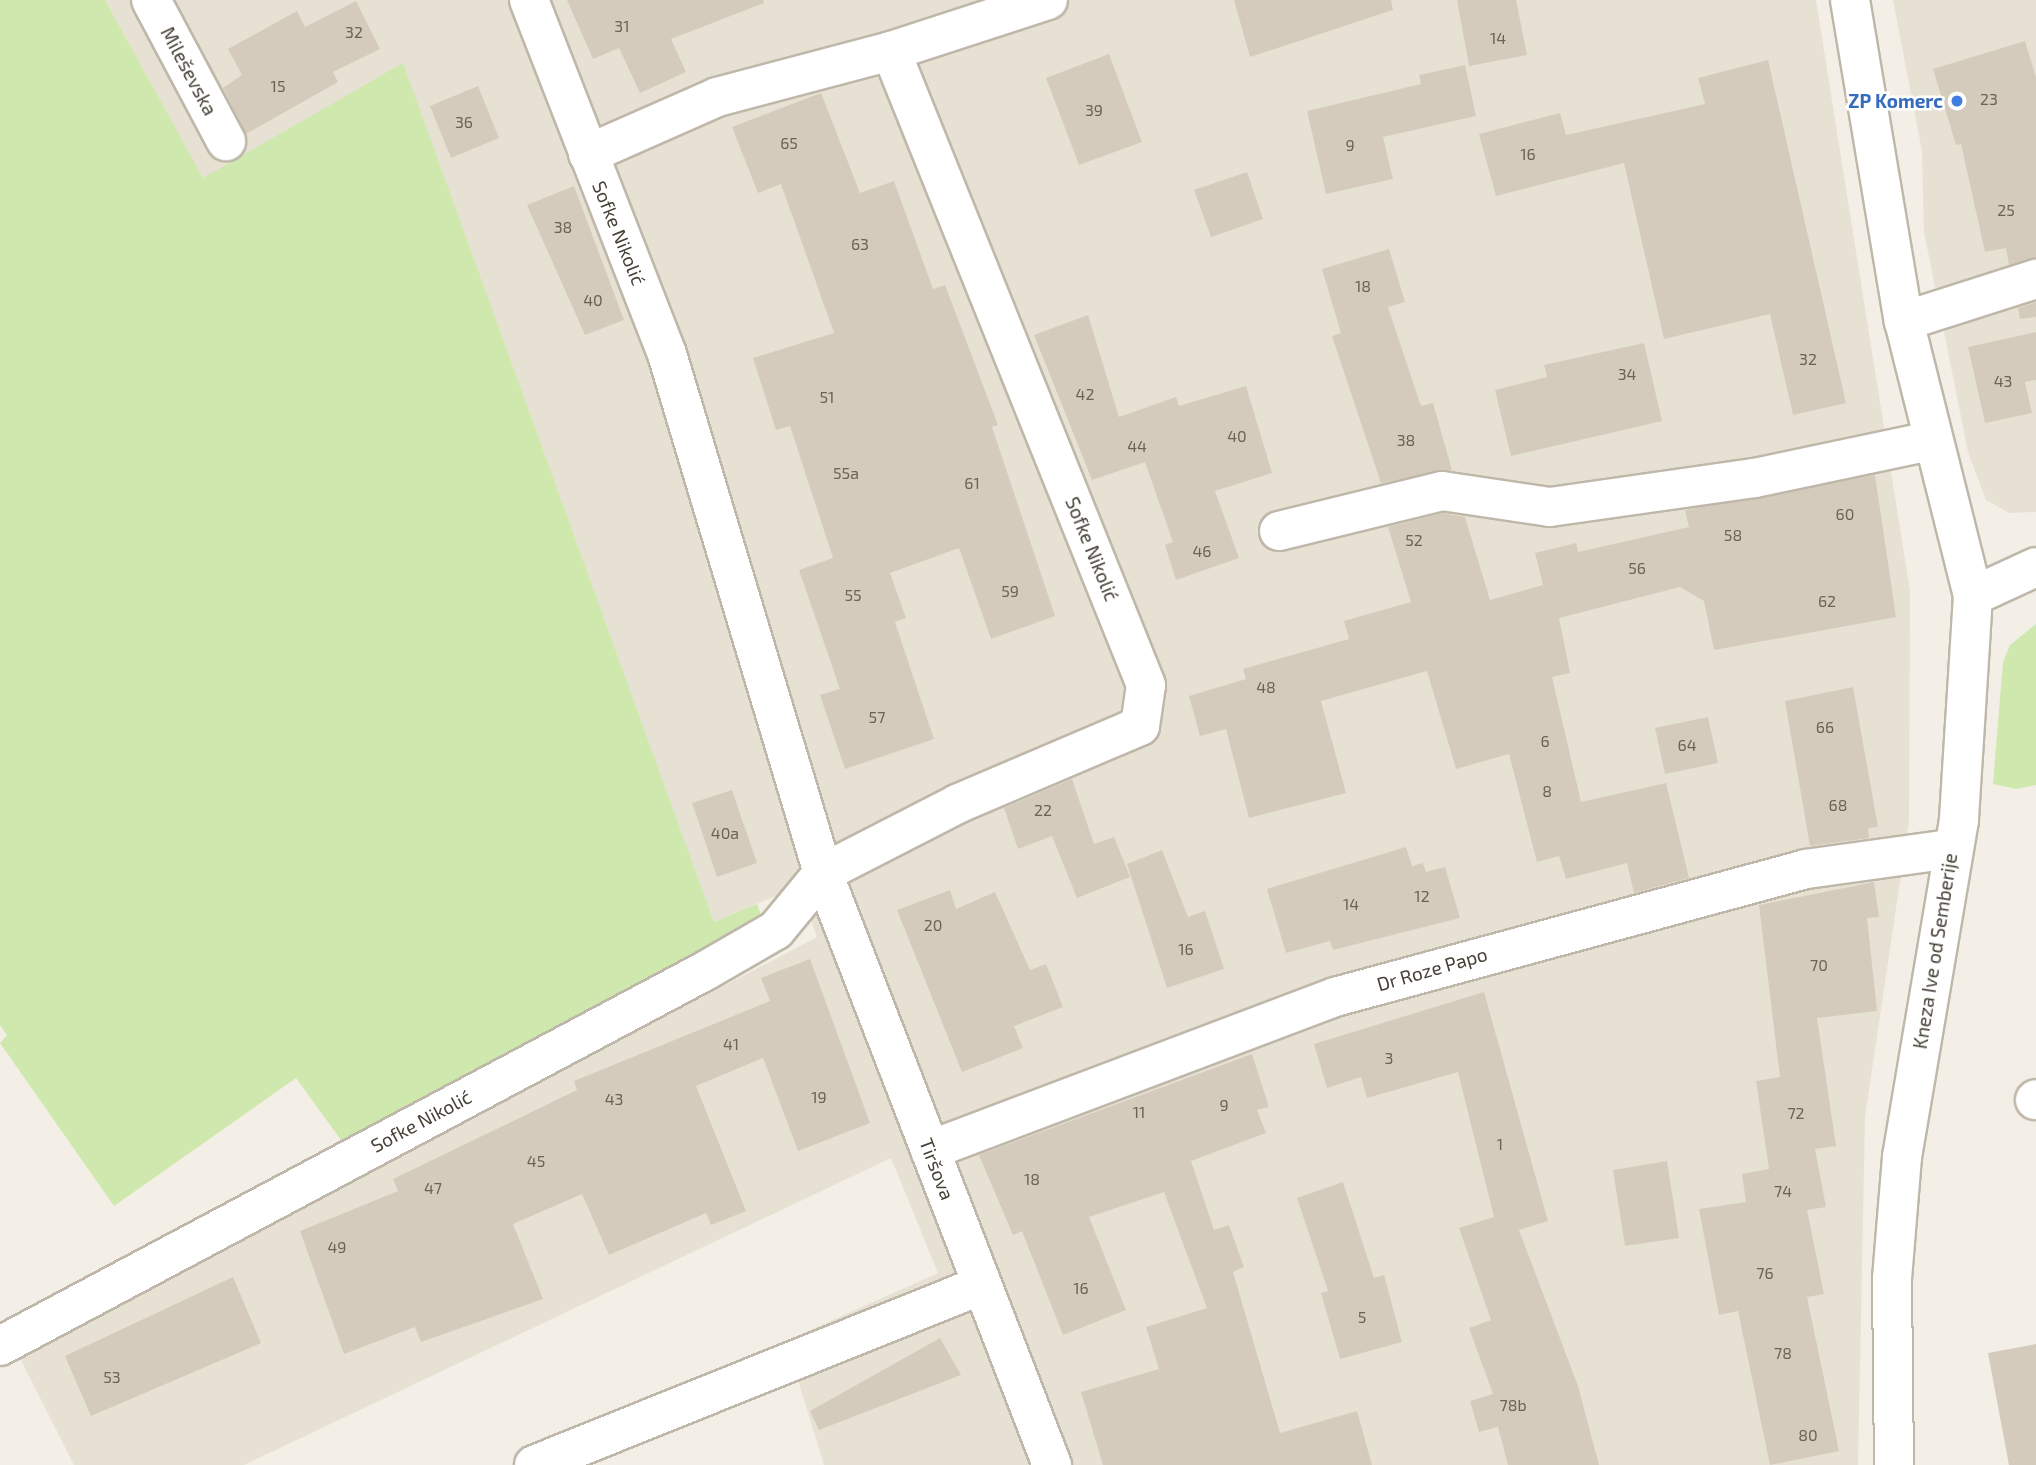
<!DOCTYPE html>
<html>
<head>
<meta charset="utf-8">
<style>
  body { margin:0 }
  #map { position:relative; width:2036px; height:1465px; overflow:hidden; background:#f3efe6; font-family:"Exo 2",sans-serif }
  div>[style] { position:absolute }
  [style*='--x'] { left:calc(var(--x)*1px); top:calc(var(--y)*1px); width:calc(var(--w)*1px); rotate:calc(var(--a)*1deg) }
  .residential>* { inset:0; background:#e7e1d4 }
  .green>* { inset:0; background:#cee8ae }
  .building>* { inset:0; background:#d5cbbc }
  .roads { filter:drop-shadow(2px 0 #bfb7a9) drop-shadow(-2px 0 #bfb7a9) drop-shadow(0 2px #bfb7a9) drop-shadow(0 -2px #bfb7a9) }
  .minor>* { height:38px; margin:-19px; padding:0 19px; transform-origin:19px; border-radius:19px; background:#fff }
  .dots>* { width:19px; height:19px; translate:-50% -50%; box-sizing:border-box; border:4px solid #fff; border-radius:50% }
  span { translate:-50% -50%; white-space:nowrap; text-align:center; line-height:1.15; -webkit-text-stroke:5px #fff; paint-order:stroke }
  .number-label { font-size:16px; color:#6a6357 }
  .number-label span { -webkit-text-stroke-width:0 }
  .street-label { font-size:19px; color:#464035 }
  .shop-label { font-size:19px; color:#366cbe; font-weight:700 }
  .right { translate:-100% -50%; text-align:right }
</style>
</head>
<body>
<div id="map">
  <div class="residential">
    <div style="clip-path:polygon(105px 0,1816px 0,1910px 591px,1909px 821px,1865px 1117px,1858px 1465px,824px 1465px,786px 1341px,938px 1273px,891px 1158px,244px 1465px,74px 1465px,19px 1356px,817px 937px,799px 886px,714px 922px,403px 64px,203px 179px)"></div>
    <div style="clip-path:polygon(1893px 0,2036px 0,2036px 512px,2009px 513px,1986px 500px,1968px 452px,1924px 232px,1922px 151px)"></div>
  </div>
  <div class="green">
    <div style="clip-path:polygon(0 0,105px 0,203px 178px,403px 63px,714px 922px,757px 904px,765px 926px,349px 1151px,296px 1078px,114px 1206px,0 1043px,7px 1035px,0 1025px)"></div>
    <div style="clip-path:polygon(2036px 624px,2036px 785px,2016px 789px,1993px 784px,2003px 662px,2010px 645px)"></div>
  </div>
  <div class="building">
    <div style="clip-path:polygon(567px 0,763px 0,764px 3px,671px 39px,686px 72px,640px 93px,619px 48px,593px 59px)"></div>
    <div style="clip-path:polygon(1234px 0,1391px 0,1393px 10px,1250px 57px)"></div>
    <div style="clip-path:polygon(1457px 0,1516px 0,1527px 55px,1469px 66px)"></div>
    <div style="clip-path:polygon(356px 1px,380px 49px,333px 72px,338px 82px,246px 134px,223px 88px,242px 75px,228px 49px,297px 11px,305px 27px)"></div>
    <div style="clip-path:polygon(2025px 41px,2036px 77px,2036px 258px,2009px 265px,2006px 248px,1985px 252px,1961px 144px,1956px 145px,1933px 69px)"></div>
    <div style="clip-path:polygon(1109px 54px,1142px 142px,1079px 165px,1046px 78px)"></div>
    <div style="clip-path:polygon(1768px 60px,1846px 403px,1793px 415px,1770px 314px,1664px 339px,1624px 163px,1496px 196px,1479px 134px,1560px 113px,1566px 135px,1705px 104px,1698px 78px)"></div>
    <div style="clip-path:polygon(1465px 65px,1476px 116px,1383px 137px,1393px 179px,1326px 194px,1307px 111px,1421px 84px,1419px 75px)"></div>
    <div style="clip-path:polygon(478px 86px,499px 138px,451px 158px,430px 106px)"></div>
    <div style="clip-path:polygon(821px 93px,860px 193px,894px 181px,933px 289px,945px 285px,998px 425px,992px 427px,1055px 616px,991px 639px,959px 548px,890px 573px,906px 618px,895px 622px,934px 739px,845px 769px,820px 695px,840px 689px,799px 570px,833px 558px,790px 426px,776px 430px,753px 358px,834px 333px,781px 184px,758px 193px,732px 127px)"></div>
    <div style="clip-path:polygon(1247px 172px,1263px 219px,1211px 237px,1194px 190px)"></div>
    <div style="clip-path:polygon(574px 186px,624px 320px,585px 335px,527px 205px)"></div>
    <div style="clip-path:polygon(1389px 249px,1405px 302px,1388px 307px,1421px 406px,1433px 403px,1452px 470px,1381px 483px,1332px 336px,1341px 333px,1322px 269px)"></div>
    <div style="clip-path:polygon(2036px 302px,2036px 317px,2020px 319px,2018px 308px)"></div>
    <div style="clip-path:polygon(1088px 315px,1119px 417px,1176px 397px,1179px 406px,1246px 386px,1272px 473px,1215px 491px,1239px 558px,1176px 580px,1165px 545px,1173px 542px,1145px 462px,1092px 480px,1034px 335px)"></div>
    <div style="clip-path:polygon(2036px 332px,2036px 380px,2025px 382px,2032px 413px,1985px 423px,1968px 347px)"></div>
    <div style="clip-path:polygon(1644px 343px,1662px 421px,1511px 456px,1495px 390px,1547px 377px,1544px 365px)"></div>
    <div style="clip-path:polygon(1875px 475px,1896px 617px,1714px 650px,1704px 601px,1680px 587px,1559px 618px,1570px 673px,1552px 677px,1581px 802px,1666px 783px,1689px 878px,1634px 893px,1627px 863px,1566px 879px,1559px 856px,1537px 862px,1509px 754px,1456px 769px,1427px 671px,1321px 701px,1346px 793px,1249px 818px,1226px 729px,1200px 736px,1189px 696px,1246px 679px,1243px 669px,1349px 639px,1344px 621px,1411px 602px,1388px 527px,1443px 513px,1465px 517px,1490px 600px,1543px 585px,1535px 553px,1576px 543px,1578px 552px,1689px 527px,1685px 510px)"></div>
    <div style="clip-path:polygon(1853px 687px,1878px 827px,1868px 828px,1869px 838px,1810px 846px,1785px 701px)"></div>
    <div style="clip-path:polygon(1708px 717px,1718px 763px,1665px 774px,1655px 728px)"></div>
    <div style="clip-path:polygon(1072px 779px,1094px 844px,1114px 837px,1130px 877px,1077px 898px,1052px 836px,1018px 849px,1004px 808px)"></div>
    <div style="clip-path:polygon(732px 790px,757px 863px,717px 877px,692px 803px)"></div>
    <div style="clip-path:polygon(1406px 847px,1412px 866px,1423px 863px,1426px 872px,1445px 867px,1460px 918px,1333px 950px,1330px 941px,1286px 953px,1267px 889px)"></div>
    <div style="clip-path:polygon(1162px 850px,1188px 917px,1205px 911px,1224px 969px,1167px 988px,1127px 864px)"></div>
    <div style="clip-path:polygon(1874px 882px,1879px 917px,1867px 918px,1877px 1011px,1817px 1018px,1836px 1146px,1815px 1149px,1826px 1207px,1807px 1210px,1824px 1294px,1807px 1297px,1839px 1451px,1770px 1465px,1738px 1311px,1719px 1315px,1699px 1209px,1746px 1202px,1742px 1174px,1769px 1169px,1756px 1081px,1780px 1077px,1759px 905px)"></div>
    <div style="clip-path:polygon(950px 890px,956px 909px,995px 892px,1030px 970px,1046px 964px,1063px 1007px,1014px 1026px,1023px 1048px,962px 1072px,897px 910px)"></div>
    <div style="clip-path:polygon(810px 959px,870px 1123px,798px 1151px,763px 1058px,696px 1086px,746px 1211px,711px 1225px,706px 1213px,609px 1255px,582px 1194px,513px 1224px,543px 1299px,421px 1342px,415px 1327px,344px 1354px,300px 1231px,398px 1191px,393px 1179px,577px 1090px,574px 1081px,770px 1001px,761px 978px)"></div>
    <div style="clip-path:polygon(1484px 992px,1548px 1221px,1519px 1230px,1578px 1386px,1599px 1465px,1508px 1465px,1498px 1427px,1479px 1432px,1470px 1401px,1493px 1394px,1469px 1328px,1491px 1320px,1459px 1228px,1494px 1217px,1458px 1072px,1367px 1098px,1361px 1077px,1327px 1088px,1314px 1044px)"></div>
    <div style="clip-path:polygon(1252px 1054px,1269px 1107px,1257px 1110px,1266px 1133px,1191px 1161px,1214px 1230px,1229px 1225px,1244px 1267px,1233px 1272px,1280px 1433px,1357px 1411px,1372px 1465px,1103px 1465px,1081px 1392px,1159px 1369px,1146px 1327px,1207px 1308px,1164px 1192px,1089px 1217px,1126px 1310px,1063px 1335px,1022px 1231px,1013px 1235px,979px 1155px)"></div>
    <div style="clip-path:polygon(1667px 1161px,1679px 1238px,1625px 1246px,1613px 1170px)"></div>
    <div style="clip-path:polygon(1343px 1182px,1374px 1278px,1384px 1275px,1402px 1342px,1340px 1359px,1321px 1293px,1328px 1291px,1297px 1198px)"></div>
    <div style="clip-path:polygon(233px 1277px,261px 1343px,91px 1416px,65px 1356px)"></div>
    <div style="clip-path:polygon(940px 1338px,961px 1375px,819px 1430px,810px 1411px)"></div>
    <div style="clip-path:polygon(2036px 1344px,2036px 1465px,2009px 1465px,1988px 1353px)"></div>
  </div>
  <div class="roads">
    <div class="minor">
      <div style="--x:151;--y:0;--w:160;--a:62"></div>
      <div style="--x:529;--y:0;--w:380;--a:68.7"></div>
      <div style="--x:667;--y:354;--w:542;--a:73.27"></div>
      <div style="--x:823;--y:873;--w:635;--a:68.85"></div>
      <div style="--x:1850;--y:0;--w:326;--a:80.5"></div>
      <div style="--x:1904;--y:321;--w:284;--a:75.9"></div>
      <div style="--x:1973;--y:596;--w:224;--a:93.6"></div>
      <div style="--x:1959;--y:820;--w:342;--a:99.6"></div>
      <div style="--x:1902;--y:1157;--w:122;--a:94.7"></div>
      <div style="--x:1892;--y:1279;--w:186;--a:89.4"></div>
      <div style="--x:588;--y:154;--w:141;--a:-23.8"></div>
      <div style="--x:717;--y:97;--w:180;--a:-14.8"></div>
      <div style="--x:891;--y:51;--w:165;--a:-18"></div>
      <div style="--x:1904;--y:321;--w:139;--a:-17.7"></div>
      <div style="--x:1279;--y:531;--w:168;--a:-13.8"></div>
      <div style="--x:1442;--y:491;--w:109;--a:8.4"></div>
      <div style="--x:1550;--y:507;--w:207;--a:-8.1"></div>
      <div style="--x:1755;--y:478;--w:180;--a:-11.9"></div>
      <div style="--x:1973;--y:596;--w:69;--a:-24.7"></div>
      <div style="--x:2035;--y:1100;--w:1;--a:-45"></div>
      <div style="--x:930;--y:1150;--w:433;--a:-20.7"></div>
      <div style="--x:1335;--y:997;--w:488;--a:-15.2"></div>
      <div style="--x:1806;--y:869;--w:146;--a:-7.9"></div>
      <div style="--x:0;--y:1346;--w:799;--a:-28.01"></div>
      <div style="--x:705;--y:971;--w:82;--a:-30"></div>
      <div style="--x:776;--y:930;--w:74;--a:-50.5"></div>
      <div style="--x:823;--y:873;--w:151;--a:-27.2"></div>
      <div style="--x:957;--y:804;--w:199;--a:-23.1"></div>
      <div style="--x:1140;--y:726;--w:41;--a:-81.7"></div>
      <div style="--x:1146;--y:685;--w:683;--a:-111.91"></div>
      <div style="--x:534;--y:1465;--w:483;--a:-21.9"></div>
    </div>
  </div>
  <div class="dots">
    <div style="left:1957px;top:101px;background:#3f7fe0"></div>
  </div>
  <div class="number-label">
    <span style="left:622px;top:26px">31</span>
    <span style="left:354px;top:32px">32</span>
    <span style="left:1498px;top:38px">14</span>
    <span style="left:278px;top:86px">15</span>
    <span style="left:1989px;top:99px">23</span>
    <span style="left:1094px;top:110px">39</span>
    <span style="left:464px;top:122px">36</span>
    <span style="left:789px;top:143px">65</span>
    <span style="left:1350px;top:145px">9</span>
    <span style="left:1528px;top:154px">16</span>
    <span style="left:2006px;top:210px">25</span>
    <span style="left:563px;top:227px">38</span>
    <span style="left:860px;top:244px">63</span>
    <span style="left:1363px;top:286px">18</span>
    <span style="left:593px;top:300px">40</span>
    <span style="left:1808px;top:359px">32</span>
    <span style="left:1627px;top:374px">34</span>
    <span style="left:2003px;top:381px">43</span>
    <span style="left:1085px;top:394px">42</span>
    <span style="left:827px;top:397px">51</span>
    <span style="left:1237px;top:436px">40</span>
    <span style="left:1406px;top:440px">38</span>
    <span style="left:1137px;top:446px">44</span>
    <span style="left:846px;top:473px">55a</span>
    <span style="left:972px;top:483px">61</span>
    <span style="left:1845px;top:514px">60</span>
    <span style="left:1733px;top:535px">58</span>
    <span style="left:1414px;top:540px">52</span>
    <span style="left:1202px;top:551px">46</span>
    <span style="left:1637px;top:568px">56</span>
    <span style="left:1010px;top:591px">59</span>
    <span style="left:853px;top:595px">55</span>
    <span style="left:1827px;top:601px">62</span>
    <span style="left:1266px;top:687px">48</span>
    <span style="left:877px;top:717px">57</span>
    <span style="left:1825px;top:727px">66</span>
    <span style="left:1545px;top:741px">6</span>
    <span style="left:1687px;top:745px">64</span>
    <span style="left:1547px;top:791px">8</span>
    <span style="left:1838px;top:805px">68</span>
    <span style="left:1043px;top:810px">22</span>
    <span style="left:725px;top:833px">40a</span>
    <span style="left:1422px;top:896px">12</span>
    <span style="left:1351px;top:904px">14</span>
    <span style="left:933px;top:925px">20</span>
    <span style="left:1186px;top:949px">16</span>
    <span style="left:1819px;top:965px">70</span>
    <span style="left:731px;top:1044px">41</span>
    <span style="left:1389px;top:1058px">3</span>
    <span style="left:819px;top:1097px">19</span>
    <span style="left:614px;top:1099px">43</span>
    <span style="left:1224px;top:1105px">9</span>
    <span style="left:1139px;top:1112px">11</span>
    <span style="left:1796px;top:1113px">72</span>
    <span style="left:1500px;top:1144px">1</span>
    <span style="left:536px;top:1161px">45</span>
    <span style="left:1032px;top:1179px">18</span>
    <span style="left:433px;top:1188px">47</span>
    <span style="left:1783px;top:1191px">74</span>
    <span style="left:337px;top:1247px">49</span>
    <span style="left:1765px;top:1273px">76</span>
    <span style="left:1081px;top:1288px">16</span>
    <span style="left:1362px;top:1317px">5</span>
    <span style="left:1783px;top:1353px">78</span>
    <span style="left:112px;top:1377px">53</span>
    <span style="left:1513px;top:1405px">78b</span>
    <span style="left:1808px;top:1435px">80</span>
  </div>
  <div class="street-label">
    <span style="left:189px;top:71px;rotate:62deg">Mileševska</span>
    <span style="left:619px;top:233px;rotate:68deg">Sofke Nikolić</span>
    <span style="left:1092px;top:549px;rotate:68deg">Sofke Nikolić</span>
    <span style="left:1935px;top:951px;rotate:-81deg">Kneza Ive od Semberije</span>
    <span style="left:1432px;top:969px;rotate:-16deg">Dr Roze Papo</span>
    <span style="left:421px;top:1121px;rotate:-28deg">Sofke Nikolić</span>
    <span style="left:937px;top:1169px;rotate:69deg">Tiršova</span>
  </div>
  <div class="shop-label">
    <span class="right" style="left:1943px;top:101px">ZP Komerc</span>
  </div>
</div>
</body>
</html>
